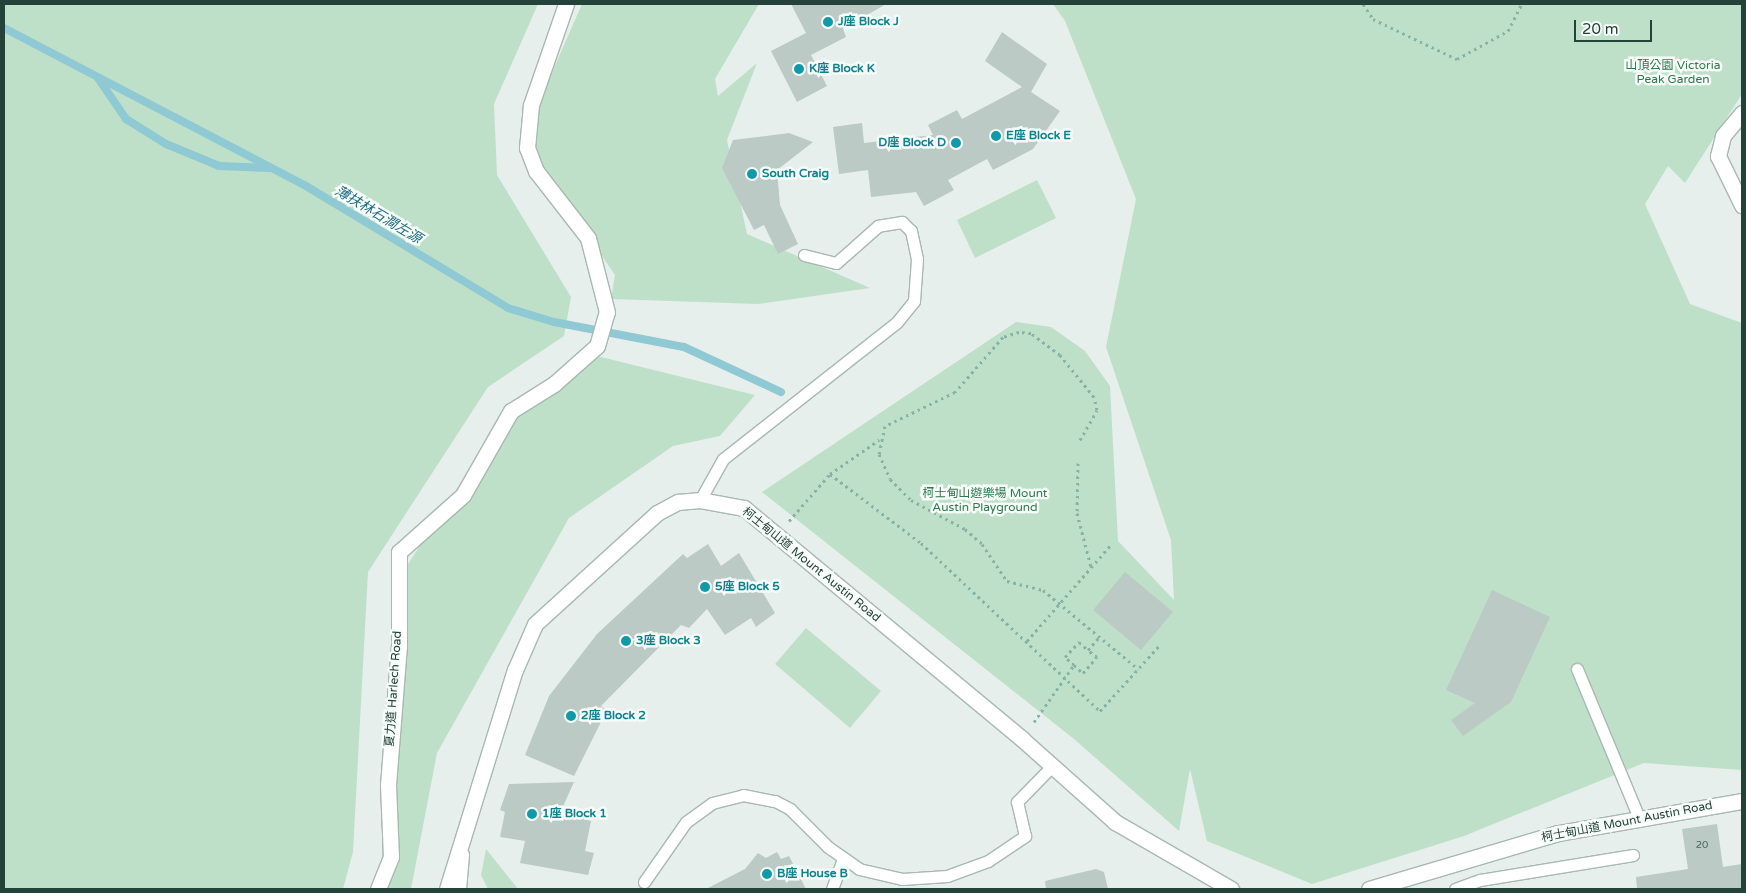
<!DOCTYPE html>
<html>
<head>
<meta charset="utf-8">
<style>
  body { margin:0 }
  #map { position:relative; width:1746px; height:893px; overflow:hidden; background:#e6efeb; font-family:"Varela Round","Noto Sans TC",sans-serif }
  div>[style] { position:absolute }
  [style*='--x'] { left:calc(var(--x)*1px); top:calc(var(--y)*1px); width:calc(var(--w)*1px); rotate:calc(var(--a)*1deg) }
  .green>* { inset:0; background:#bfe0c8 }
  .stream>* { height:8px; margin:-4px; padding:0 4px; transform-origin:4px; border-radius:4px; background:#8ec9d4 }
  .building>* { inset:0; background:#bbcac4 }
  .path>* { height:3px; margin-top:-1.5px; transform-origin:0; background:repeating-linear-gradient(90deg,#86b3a5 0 2.5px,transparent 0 6.5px) }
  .roads { filter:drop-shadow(1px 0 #a8b8b2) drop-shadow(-1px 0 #a8b8b2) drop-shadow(0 1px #a8b8b2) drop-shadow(0 -1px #a8b8b2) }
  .lane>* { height:11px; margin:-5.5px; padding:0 5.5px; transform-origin:5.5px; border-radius:5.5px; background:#fff }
  .street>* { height:15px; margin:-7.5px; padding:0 7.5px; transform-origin:7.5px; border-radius:7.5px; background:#fff }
  .dots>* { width:14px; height:14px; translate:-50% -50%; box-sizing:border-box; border:2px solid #f7fbf9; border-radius:50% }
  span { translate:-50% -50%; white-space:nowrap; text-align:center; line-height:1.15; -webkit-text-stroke:5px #f7fbf9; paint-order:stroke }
  .number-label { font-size:10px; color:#4a645c }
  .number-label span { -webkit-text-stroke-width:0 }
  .culture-label { font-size:12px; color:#0d838f; font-weight:700 }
  .left { translate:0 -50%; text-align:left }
  .right { translate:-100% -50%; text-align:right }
  .park-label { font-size:12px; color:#2d7a4b }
  .street-label { font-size:12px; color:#24423a }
  .water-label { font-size:14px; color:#1c6f80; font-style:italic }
  .frame { position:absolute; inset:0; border:5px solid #24423a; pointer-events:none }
  .scale { position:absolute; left:1574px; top:20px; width:78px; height:22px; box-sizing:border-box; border:2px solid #24423a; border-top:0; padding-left:6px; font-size:15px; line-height:18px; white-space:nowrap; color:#24423a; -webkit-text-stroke:4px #f7fbf9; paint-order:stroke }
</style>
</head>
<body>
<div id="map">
  <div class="green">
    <div style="clip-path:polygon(4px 4px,538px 4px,494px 104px,497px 175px,571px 297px,564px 336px,488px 387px,368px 572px,353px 852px,343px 889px,4px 889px)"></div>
    <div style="clip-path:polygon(582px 4px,759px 4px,715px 79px,718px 96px,757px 63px,727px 140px,747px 234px,870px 288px,758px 304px,611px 299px,615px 275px,537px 161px,535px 111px)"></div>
    <div style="clip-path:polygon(1053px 4px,1742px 4px,1742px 94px,1685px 183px,1668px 166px,1645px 204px,1690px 304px,1742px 323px,1742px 770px,1644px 763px,1464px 836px,1312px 884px,1207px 841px,1190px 769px,1179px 831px,1074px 739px,762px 492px,1016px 322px,1051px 327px,1085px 351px,1110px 386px,1118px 541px,1174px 600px,1171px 540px,1106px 347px,1136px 199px,1065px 21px)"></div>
    <div style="clip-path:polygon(1037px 180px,1056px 218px,975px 258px,957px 220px)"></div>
    <div style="clip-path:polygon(597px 356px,755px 395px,720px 436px,673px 446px,569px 518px,437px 753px,411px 889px,373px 889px,382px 856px,397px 581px,508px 410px)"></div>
    <div style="clip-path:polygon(806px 628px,881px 691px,850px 728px,775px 664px)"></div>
    <div style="clip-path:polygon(486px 849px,518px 889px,488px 889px,481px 875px)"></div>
  </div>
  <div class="stream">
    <div style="--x:4;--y:28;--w:341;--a:27.6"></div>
    <div style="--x:306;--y:186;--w:236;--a:31.1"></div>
    <div style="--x:508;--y:308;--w:48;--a:16.9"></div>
    <div style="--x:554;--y:322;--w:132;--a:10.9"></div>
    <div style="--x:684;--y:347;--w:107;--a:24.9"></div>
    <div style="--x:98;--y:78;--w:50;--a:55.7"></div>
    <div style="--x:126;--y:119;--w:47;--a:32"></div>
    <div style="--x:166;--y:144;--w:57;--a:22.5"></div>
    <div style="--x:219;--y:166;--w:50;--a:2.3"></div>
  </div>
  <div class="building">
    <div style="clip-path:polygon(791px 4px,886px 4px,843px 29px,846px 37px,811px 55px,827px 86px,797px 102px,771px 51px,806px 33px)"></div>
    <div style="clip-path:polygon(1002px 32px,1047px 64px,1031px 92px,1060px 111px,1033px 149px,993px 170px,987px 159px,948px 180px,954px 190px,924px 206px,916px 192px,871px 197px,868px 170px,839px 174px,833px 127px,862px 123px,864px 143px,933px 135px,928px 125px,957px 110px,962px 119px,1022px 87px,985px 61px)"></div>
    <div style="clip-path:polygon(789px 133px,813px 142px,777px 170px,780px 205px,798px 244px,778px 254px,764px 225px,754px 230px,722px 168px,733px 140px)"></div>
    <div style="clip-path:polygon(708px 544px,721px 566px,739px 553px,775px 613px,756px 627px,751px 618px,725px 635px,707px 609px,689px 628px,681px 625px,601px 706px,607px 710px,574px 776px,525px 755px,549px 696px,597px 634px,683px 554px,687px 558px)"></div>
    <div style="clip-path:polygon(1125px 572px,1173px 612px,1141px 650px,1093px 610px)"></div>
    <div style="clip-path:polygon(1492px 590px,1550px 617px,1511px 702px,1463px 736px,1451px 720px,1475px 703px,1446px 690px)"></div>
    <div style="clip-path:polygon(574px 782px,560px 813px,591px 821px,585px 851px,594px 853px,588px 875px,520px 863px,525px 841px,500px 837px,505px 812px,500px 810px,509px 784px)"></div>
    <div style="clip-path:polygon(1717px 824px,1723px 867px,1742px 864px,1742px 889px,1637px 889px,1636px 877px,1688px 869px,1682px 829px)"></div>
    <div style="clip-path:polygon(777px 852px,781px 859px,789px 856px,806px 889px,706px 889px,745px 869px,758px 853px,766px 858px)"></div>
    <div style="clip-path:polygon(1096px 869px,1104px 872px,1108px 889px,1046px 889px,1045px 881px)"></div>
  </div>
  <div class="path">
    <div style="--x:1363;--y:4;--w:18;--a:56"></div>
    <div style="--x:1373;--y:19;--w:93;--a:25.5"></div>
    <div style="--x:1457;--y:59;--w:58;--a:-28.8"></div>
    <div style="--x:1508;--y:31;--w:30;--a:-63"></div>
    <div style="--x:1080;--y:440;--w:34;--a:-60"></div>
    <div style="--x:1097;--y:410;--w:13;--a:-103"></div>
    <div style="--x:1094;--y:397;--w:54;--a:-129"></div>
    <div style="--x:1060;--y:355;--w:36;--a:-143"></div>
    <div style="--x:1031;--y:333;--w:12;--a:-175"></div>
    <div style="--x:1019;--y:332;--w:17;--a:163"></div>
    <div style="--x:1003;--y:337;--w:73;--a:131.1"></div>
    <div style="--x:955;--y:392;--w:78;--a:154.1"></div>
    <div style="--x:885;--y:426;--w:29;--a:102"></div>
    <div style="--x:879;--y:454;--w:27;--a:66"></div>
    <div style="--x:890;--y:479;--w:30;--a:45"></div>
    <div style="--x:911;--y:500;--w:61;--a:28.2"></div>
    <div style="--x:965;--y:529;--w:23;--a:41"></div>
    <div style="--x:982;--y:544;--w:45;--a:56"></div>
    <div style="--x:1007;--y:581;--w:37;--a:14"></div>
    <div style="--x:1043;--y:590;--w:124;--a:39.7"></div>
    <div style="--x:1078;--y:463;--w:50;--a:91.1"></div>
    <div style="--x:1077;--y:513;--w:56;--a:75.5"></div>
    <div style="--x:830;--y:474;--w:60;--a:-34.8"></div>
    <div style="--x:789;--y:521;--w:62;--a:-48.9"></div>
    <div style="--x:830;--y:474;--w:114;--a:37.2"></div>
    <div style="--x:921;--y:543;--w:245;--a:43.2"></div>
    <div style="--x:1100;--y:711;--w:88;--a:-47.8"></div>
    <div style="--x:1027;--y:641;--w:126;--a:-48.9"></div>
    <div style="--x:1074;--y:665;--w:12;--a:42"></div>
    <div style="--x:1083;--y:673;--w:21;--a:-49"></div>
    <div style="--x:1097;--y:657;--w:11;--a:-142"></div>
    <div style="--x:1034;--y:722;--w:70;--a:-54.9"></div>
    <div style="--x:1074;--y:665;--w:12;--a:-138"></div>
    <div style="--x:1065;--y:657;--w:21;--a:-47"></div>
    <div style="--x:1079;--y:642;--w:12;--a:42"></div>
    <div style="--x:1088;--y:650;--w:18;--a:-49"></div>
  </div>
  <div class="roads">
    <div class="lane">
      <div style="--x:700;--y:500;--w:47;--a:-60.7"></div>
      <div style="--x:723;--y:459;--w:221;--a:-38.2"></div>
      <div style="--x:897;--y:322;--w:27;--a:-51"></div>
      <div style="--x:914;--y:301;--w:42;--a:-85.9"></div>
      <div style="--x:917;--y:259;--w:29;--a:-102"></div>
      <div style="--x:911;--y:231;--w:13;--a:-135"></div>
      <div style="--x:902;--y:222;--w:24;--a:171"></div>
      <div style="--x:878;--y:226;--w:56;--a:138.6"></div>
      <div style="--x:836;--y:263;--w:33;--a:-166"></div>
      <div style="--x:1577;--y:669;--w:164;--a:67.4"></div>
      <div style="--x:644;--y:882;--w:73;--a:-55"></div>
      <div style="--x:686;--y:822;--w:32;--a:-36"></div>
      <div style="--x:712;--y:803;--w:32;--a:-14"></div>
      <div style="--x:743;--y:795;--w:33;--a:11"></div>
      <div style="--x:775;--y:801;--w:17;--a:28"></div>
      <div style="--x:790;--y:809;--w:54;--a:45"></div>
      <div style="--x:828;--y:847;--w:38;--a:35"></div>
      <div style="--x:859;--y:869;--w:44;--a:13.1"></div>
      <div style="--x:902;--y:879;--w:45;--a:-3.8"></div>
      <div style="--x:947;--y:876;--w:44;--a:-20.1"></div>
      <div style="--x:988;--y:861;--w:45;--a:-34"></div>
      <div style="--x:1025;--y:836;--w:35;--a:-103"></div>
      <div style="--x:1017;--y:802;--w:50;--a:-45.8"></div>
      <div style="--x:460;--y:889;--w:35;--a:-85"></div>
      <div style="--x:832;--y:889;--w:32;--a:-70"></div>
      <div style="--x:1455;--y:889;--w:27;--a:-20"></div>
      <div style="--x:1480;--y:880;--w:155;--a:-9.3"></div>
    </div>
    <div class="street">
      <div style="--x:1742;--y:113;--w:30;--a:130"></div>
      <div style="--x:1723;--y:136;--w:21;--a:104"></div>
      <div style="--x:1718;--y:156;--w:55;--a:63.9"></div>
      <div style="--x:378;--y:889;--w:35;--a:-68"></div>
      <div style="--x:391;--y:857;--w:72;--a:-92.4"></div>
      <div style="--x:388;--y:785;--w:139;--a:-85.5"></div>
      <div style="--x:399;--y:646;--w:94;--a:-90"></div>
      <div style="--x:399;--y:552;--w:86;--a:-41.7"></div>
      <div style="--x:463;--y:495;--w:97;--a:-60.3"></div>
      <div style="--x:511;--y:411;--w:51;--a:-32.1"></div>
      <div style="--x:554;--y:384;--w:57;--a:-41.5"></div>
      <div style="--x:597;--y:346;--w:35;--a:-74"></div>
      <div style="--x:607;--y:312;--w:76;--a:-104.4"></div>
      <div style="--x:588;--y:238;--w:85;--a:-127.8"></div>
      <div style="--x:536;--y:171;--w:25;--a:-111"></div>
      <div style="--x:527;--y:148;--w:43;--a:-84.7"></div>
      <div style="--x:531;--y:105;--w:107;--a:-70.9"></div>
      <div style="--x:447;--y:889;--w:229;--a:-72.8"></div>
      <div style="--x:515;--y:670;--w:50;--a:-66.5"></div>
      <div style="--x:535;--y:624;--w:165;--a:-42.3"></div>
      <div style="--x:657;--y:513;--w:24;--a:-28"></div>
      <div style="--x:678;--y:502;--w:22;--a:-5"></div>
      <div style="--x:700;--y:500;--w:45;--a:10.3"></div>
      <div style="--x:744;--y:508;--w:361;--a:39.7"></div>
      <div style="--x:1022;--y:739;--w:125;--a:41.7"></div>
      <div style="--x:1115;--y:822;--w:134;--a:30"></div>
      <div style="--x:1369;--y:889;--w:197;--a:-16.5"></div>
      <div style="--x:1558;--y:833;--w:187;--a:-9.9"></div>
    </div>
  </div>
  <div class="dots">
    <div style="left:828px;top:22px;background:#0f9aa8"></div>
    <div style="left:799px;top:69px;background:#0f9aa8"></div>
    <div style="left:996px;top:136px;background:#0f9aa8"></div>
    <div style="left:956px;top:143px;background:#0f9aa8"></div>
    <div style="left:752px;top:174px;background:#0f9aa8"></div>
    <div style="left:705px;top:587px;background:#0f9aa8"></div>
    <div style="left:626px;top:641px;background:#0f9aa8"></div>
    <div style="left:571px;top:716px;background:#0f9aa8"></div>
    <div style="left:532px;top:814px;background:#0f9aa8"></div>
    <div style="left:767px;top:874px;background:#0f9aa8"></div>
  </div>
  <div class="number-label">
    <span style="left:1702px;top:846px">20</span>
  </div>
  <div class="culture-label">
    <span class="left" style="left:838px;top:22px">J座 Block J</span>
    <span class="left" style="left:809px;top:69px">K座 Block K</span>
    <span class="left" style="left:1006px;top:136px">E座 Block E</span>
    <span class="right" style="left:946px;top:143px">D座 Block D</span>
    <span class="left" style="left:762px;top:174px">South Craig</span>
    <span class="left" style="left:715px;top:587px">5座 Block 5</span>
    <span class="left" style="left:636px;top:641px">3座 Block 3</span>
    <span class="left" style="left:581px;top:716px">2座 Block 2</span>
    <span class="left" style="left:542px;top:814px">1座 Block 1</span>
    <span class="left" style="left:777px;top:874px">B座 House B</span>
  </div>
  <div class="park-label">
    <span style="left:1673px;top:73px">山頂公園 Victoria<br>Peak Garden</span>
    <span style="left:985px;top:501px">柯士甸山遊樂場 Mount<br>Austin Playground</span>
  </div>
  <div class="street-label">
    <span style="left:811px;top:565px;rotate:39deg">柯士甸山道 Mount Austin Road</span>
    <span style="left:394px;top:689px;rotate:-86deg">夏力道 Harlech Road</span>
    <span style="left:1627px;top:822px;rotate:-11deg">柯士甸山道 Mount Austin Road</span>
  </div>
  <div class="water-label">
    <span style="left:378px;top:215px;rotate:31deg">薄扶林石澗左源</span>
  </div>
  <div class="frame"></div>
  <div class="scale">20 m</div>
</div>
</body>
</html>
